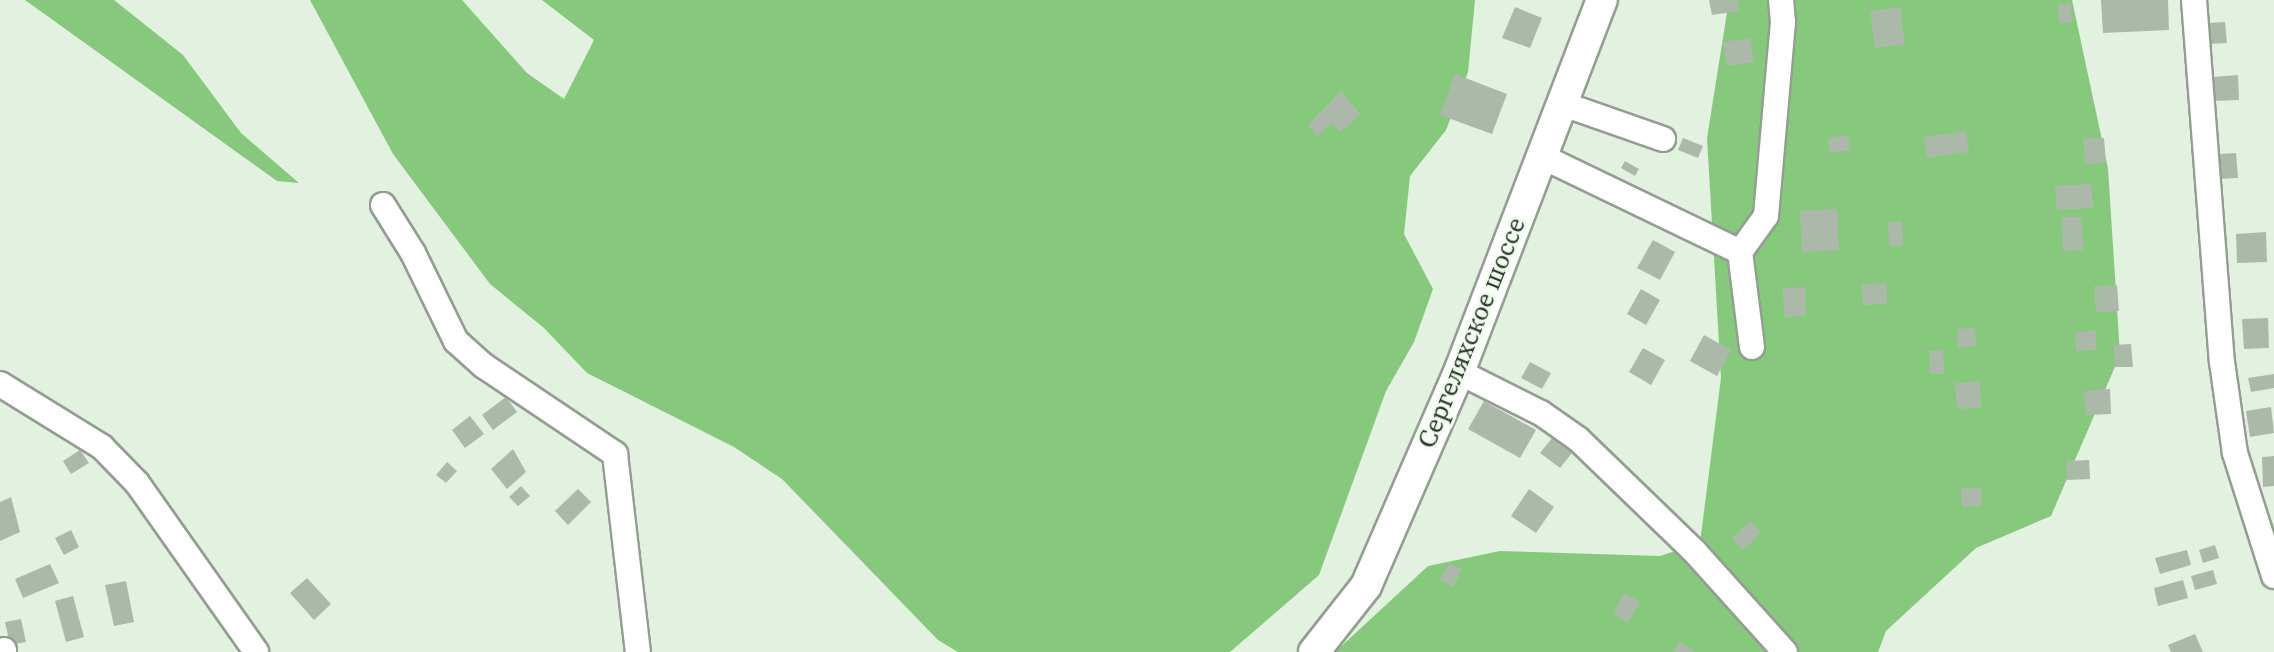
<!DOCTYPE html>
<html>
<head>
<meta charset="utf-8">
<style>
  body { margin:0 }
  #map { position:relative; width:2274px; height:652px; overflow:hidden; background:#e3f1e1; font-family:"Source Serif 4",serif }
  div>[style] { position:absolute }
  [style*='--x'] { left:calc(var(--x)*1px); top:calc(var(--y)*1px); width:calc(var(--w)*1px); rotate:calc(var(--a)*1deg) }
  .forest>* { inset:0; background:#86c97c }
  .building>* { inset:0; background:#acb9aa }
  .roads { filter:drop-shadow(2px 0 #929f90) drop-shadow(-2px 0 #929f90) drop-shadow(0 2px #929f90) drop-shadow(0 -2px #929f90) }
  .minor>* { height:24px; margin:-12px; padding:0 12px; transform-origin:12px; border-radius:12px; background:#fff }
  .major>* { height:30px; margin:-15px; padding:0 15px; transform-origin:15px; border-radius:15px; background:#fff }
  span { translate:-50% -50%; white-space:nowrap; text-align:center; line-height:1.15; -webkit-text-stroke:6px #f0feee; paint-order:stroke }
  .street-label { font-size:26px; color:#2c312b }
</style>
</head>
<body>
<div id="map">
  <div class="forest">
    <div style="clip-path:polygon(25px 0,114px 0,183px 55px,241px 133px,299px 183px,277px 181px)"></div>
    <div style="clip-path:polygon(310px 0,462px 0,527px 73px,564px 99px,594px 40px,542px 0,1475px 0,1468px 72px,1446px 130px,1410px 176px,1404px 234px,1433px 289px,1414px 342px,1386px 391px,1319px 575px,1230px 652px,958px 652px,938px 640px,782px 479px,734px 447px,587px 373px,544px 328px,490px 284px,393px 154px)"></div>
    <div style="clip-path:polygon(1729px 0,2072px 0,2108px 168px,2120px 355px,2051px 516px,1976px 548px,1886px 631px,1878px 652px,1335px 652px,1428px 566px,1500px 551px,1660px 556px,1700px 543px,1721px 378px,1707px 138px)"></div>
  </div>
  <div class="building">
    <div style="clip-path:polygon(1709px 0,1737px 0,1739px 11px,1712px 15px)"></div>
    <div style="clip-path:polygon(2101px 0,2168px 0,2169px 30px,2103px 33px)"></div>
    <div style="clip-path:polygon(2071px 3px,2072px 22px,2059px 23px,2058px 4px)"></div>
    <div style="clip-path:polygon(1515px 7px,1542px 18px,1530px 48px,1502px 38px)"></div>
    <div style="clip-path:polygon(1900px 7px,1905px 44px,1875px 48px,1870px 11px)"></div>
    <div style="clip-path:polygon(2225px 22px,2227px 43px,2209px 44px,2208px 23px)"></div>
    <div style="clip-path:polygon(1750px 38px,1754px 62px,1727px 66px,1723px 42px)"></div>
    <div style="clip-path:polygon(1455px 74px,1507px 94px,1492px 134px,1440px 115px)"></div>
    <div style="clip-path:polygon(2238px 75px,2239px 100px,2214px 101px,2213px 77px)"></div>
    <div style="clip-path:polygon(1341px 91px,1361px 115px,1340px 132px,1333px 123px,1317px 136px,1308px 125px)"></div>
    <div style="clip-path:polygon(1966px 131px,1969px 152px,1927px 158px,1924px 137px)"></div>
    <div style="clip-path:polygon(1848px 135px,1850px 150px,1830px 153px,1828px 138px)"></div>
    <div style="clip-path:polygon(1683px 138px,1703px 146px,1698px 158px,1678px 150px)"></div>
    <div style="clip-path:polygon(2104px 138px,2106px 163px,2085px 164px,2083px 139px)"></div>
    <div style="clip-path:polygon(2236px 153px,2238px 178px,2220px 179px,2219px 154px)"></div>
    <div style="clip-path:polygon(1625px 161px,1639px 169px,1635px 176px,1621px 168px)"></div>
    <div style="clip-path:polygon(2091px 184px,2093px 208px,2057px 210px,2055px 186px)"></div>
    <div style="clip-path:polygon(1837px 209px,1839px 250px,1802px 252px,1800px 211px)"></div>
    <div style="clip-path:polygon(2062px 217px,2081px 217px,2083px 250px,2063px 251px)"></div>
    <div style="clip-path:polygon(1902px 221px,1903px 246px,1889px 246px,1888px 222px)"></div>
    <div style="clip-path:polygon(2266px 232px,2267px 262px,2237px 263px,2236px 234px)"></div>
    <div style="clip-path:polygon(1653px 240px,1675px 252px,1660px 280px,1637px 268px)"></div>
    <div style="clip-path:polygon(1886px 283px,1887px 304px,1863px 305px,1861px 284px)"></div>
    <div style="clip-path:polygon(2117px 285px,2119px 311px,2096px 312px,2094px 286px)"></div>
    <div style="clip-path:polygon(1805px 287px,1806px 316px,1784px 317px,1783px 288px)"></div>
    <div style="clip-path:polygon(1641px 289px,1660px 300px,1646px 325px,1627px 314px)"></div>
    <div style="clip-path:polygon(2268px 318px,2269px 348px,2244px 349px,2242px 319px)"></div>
    <div style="clip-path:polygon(1975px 328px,1976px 346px,1958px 347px,1957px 329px)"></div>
    <div style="clip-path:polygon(2096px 331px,2096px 350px,2076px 351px,2075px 332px)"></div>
    <div style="clip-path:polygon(1704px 335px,1731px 350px,1717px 376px,1690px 361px)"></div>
    <div style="clip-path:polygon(2131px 344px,2133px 367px,2115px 367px,2114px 345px)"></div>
    <div style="clip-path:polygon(1643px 348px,1665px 360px,1651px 385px,1629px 372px)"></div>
    <div style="clip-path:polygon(1943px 350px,1944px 374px,1930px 374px,1929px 351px)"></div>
    <div style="clip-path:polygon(1530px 362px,1551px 373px,1542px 389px,1521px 378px)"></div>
    <div style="clip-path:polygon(2274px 374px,2274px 388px,2251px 392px,2248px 378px)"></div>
    <div style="clip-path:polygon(1980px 381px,1981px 408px,1957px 409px,1955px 383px)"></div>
    <div style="clip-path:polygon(2110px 389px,2111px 414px,2086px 415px,2084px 391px)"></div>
    <div style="clip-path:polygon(506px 397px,517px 412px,493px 430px,482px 415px)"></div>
    <div style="clip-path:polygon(1484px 401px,1536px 430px,1520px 458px,1468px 429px)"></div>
    <div style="clip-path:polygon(2271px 407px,2274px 433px,2250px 437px,2246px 411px)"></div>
    <div style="clip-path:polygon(470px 416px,484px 434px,465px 448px,452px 430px)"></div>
    <div style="clip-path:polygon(1553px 437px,1572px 453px,1560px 468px,1540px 453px)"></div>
    <div style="clip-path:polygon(513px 449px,526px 472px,507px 489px,491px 469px)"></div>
    <div style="clip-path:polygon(80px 450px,89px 463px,71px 474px,63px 461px)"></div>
    <div style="clip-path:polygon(2274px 456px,2274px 486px,2263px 487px,2262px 457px)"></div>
    <div style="clip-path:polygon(2089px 460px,2090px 479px,2067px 480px,2066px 461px)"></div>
    <div style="clip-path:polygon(447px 462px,457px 471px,446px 483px,436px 475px)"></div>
    <div style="clip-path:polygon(521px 486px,530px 496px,518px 506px,509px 497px)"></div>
    <div style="clip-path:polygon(1981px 487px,1982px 506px,1962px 507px,1961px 488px)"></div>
    <div style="clip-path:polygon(578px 489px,591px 502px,568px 525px,555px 511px)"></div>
    <div style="clip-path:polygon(1529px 489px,1554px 507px,1536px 533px,1511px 516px)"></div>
    <div style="clip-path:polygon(11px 497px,20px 532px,0 541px,0 502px)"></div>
    <div style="clip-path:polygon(1750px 521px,1761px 533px,1743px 550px,1732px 539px)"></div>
    <div style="clip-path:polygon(71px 530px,79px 547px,64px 555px,55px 538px)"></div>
    <div style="clip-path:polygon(2215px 545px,2219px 558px,2203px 563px,2199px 550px)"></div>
    <div style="clip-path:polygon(2187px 550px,2191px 565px,2160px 574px,2155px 558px)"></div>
    <div style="clip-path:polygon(1449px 563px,1462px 569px,1453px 587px,1440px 580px)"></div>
    <div style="clip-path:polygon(50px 564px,59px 583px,23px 598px,15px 579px)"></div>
    <div style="clip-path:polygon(2213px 570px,2217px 584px,2195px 590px,2191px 576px)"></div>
    <div style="clip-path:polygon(307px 578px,331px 604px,314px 620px,290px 593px)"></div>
    <div style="clip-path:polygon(2183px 580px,2188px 598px,2158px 606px,2154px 588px)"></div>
    <div style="clip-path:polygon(126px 581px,134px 622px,114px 626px,105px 585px)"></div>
    <div style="clip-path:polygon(1624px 593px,1640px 602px,1628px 623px,1613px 614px)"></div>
    <div style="clip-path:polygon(73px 596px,84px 637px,66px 642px,55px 601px)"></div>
    <div style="clip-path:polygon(21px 619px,26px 642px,10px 645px,5px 622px)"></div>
    <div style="clip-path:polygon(2195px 634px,2203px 652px,2171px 652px,2168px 645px)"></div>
    <div style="clip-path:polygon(1680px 641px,1696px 652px,1672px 652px)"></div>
  </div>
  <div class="roads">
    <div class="minor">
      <div style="--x:2194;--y:0;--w:363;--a:85.6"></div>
      <div style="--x:2222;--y:362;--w:92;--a:81.9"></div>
      <div style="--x:2235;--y:453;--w:129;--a:72.4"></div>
      <div style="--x:1563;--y:104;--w:106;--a:19.3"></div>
      <div style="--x:1543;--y:157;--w:219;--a:25.7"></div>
      <div style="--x:383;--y:205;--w:57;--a:58"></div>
      <div style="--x:413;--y:253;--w:98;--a:64"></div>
      <div style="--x:456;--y:341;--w:38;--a:42"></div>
      <div style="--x:484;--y:366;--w:158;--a:33.9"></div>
      <div style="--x:615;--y:454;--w:199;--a:83.4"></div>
      <div style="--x:1752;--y:347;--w:96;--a:-97.2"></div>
      <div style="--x:1740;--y:252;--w:44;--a:-54.2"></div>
      <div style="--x:1766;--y:216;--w:195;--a:-85"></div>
      <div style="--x:1783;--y:22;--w:22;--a:-95"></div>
      <div style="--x:1459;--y:372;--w:92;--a:26.6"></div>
      <div style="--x:1541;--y:413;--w:45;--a:35.1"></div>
      <div style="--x:1578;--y:439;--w:161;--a:44"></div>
      <div style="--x:1694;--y:551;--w:136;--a:48"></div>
      <div style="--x:0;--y:384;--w:120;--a:31.7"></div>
      <div style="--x:102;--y:447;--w:50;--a:45.8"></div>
      <div style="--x:137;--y:483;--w:207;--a:54.8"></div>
      <div style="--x:4;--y:650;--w:2;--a:90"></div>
    </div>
    <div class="major">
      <div style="--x:1314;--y:652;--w:84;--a:-51.8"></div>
      <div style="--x:1366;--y:586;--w:233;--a:-66.5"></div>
      <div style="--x:1459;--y:372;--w:399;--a:-69"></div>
    </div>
  </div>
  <div class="street-label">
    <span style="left:1472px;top:333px;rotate:-68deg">Сергеляхское шоссе</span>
  </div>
</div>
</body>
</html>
